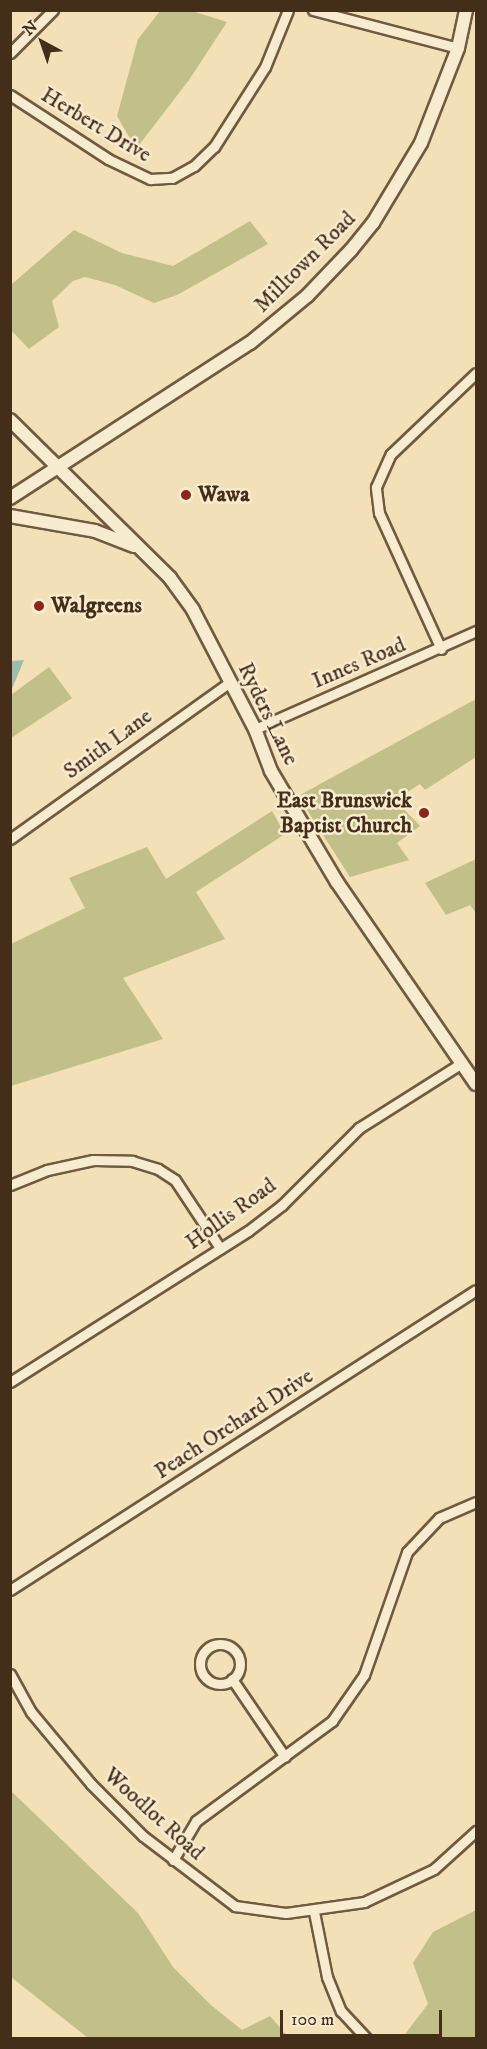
<!DOCTYPE html>
<html>
<head>
<meta charset="utf-8">
<style>
  body { margin:0 }
  #map { position:relative; width:487px; height:2049px; overflow:hidden; background:#f3e0b6; font-family:"IM FELL DW Pica",serif }
  div>[style] { position:absolute }
  [style*='--x'] { left:calc(var(--x)*1px); top:calc(var(--y)*1px); width:calc(var(--w)*1px); rotate:calc(var(--a)*1deg) }
  .green>* { inset:0; background:#c2c089 }
  .water>* { inset:0; background:#9bbdac }
  .roads { filter:drop-shadow(2px 0 #705a40) drop-shadow(-2px 0 #705a40) drop-shadow(0 2px #705a40) drop-shadow(0 -2px #705a40) }
  .street>* { height:9px; margin:-4.5px; padding:0 4.5px; transform-origin:4.5px; border-radius:4.5px; background:#f7ebd0 }
  .street>.ring { margin:-4.5px; padding:0; box-sizing:content-box; background:none; border:9px solid #f7ebd0; border-radius:50% }
  .secondary>* { height:12px; margin:-6px; padding:0 6px; transform-origin:6px; border-radius:6px; background:#f7ebd0 }
  .dots>* { width:16px; height:16px; translate:-50% -50%; box-sizing:border-box; border:3px solid #f7ebd0; border-radius:50% }
  span { translate:-50% -50%; white-space:nowrap; text-align:center; line-height:1.15; -webkit-text-stroke:5px #f7ebd0; paint-order:stroke }
  .street-label { font-size:22px; color:#442d19 }
  .poi-label { font-size:22px; color:#442d19; font-weight:700 }
  .left { translate:0 -50%; text-align:left }
  .right { translate:-100% -50%; text-align:right }
  .frame { position:absolute; inset:0; border:12px solid #442d19; pointer-events:none }
  .north { position:absolute; left:12px; top:12px; width:60px; height:60px; -webkit-text-stroke:4px #f7ebd0; paint-order:stroke; rotate:320deg; font-size:16px; font-weight:700; line-height:24px; text-align:center; color:#442d19 }
  .north::after { content:''; display:block; margin:auto; width:21px; height:27px; background:#442d19; clip-path:polygon(50% 0,100% 100%,50% 72%,0 100%) }
  .scale { position:absolute; left:280px; top:2010px; width:162px; height:27px; box-sizing:border-box; border:3px solid #442d19; border-top:0; padding-left:8px; font-size:18px; line-height:21px; white-space:nowrap; color:#442d19; -webkit-text-stroke:4px #f7ebd0; paint-order:stroke }
</style>
</head>
<body>
<div id="map">
  <div class="green">
    <div style="clip-path:polygon(160px 11px,192px 11px,227px 22px,189px 80px,136px 149px,117px 116px,138px 39px)"></div>
    <div style="clip-path:polygon(250px 221px,268px 244px,177px 295px,154px 303px,115px 285px,85px 277px,73px 281px,52px 301px,59px 327px,29px 349px,11px 330px,11px 285px,74px 230px,122px 253px,173px 266px)"></div>
    <div style="clip-path:polygon(49px 667px,72px 698px,11px 738px,11px 695px)"></div>
    <div style="clip-path:polygon(476px 699px,476px 757px,425px 790px,420px 784px,395px 800px,420px 826px,397px 843px,409px 860px,350px 877px,298px 796px)"></div>
    <div style="clip-path:polygon(272px 811px,285px 834px,196px 892px,225px 939px,123px 978px,163px 1039px,11px 1086px,11px 944px,85px 908px,69px 878px,147px 847px,166px 879px)"></div>
    <div style="clip-path:polygon(476px 859px,476px 913px,470px 905px,446px 915px,425px 883px)"></div>
    <div style="clip-path:polygon(11px 1791px,138px 1913px,173px 1967px,211px 2005px,242px 2030px,270px 2016px,289px 2038px,88px 2038px,11px 1977px)"></div>
    <div style="clip-path:polygon(476px 1910px,476px 2038px,402px 2038px,428px 2004px,413px 1963px,433px 1932px)"></div>
  </div>
  <div class="water">
    <div style="clip-path:polygon(24px 660px,11px 691px,11px 661px)"></div>
  </div>
  <div class="roads">
    <div class="street">
      <div style="--x:313;--y:10;--w:150;--a:14.7"></div>
      <div style="--x:10;--y:53;--w:61;--a:-45"></div>
      <div style="--x:10;--y:95;--w:117;--a:33.1"></div>
      <div style="--x:108;--y:159;--w:47;--a:25.5"></div>
      <div style="--x:150;--y:179;--w:22;--a:-3"></div>
      <div style="--x:172;--y:178;--w:25;--a:-29"></div>
      <div style="--x:194;--y:166;--w:28;--a:-44"></div>
      <div style="--x:214;--y:147;--w:95;--a:-57.5"></div>
      <div style="--x:265;--y:67;--w:61;--a:-68"></div>
      <div style="--x:441;--y:649;--w:149;--a:-114.5"></div>
      <div style="--x:379;--y:513;--w:26;--a:-97"></div>
      <div style="--x:376;--y:487;--w:36;--a:-66"></div>
      <div style="--x:391;--y:454;--w:117;--a:-43.6"></div>
      <div style="--x:255;--y:729;--w:242;--a:-23.9"></div>
      <div style="--x:10;--y:839;--w:269;--a:-35.5"></div>
      <div style="--x:10;--y:1185;--w:40;--a:-22"></div>
      <div style="--x:47;--y:1170;--w:47;--a:-12.3"></div>
      <div style="--x:93;--y:1160;--w:39;--a:1"></div>
      <div style="--x:132;--y:1161;--w:27;--a:17"></div>
      <div style="--x:158;--y:1169;--w:20;--a:33"></div>
      <div style="--x:175;--y:1180;--w:82;--a:56.5"></div>
      <div style="--x:10;--y:1382;--w:282;--a:-32.4"></div>
      <div style="--x:248;--y:1231;--w:43;--a:-37.4"></div>
      <div style="--x:282;--y:1205;--w:109;--a:-45"></div>
      <div style="--x:359;--y:1128;--w:122;--a:-32.3"></div>
      <div style="--x:10;--y:1590;--w:554;--a:-32.77"></div>
      <div class="ring" style="left:200px;top:1644px;width:31px;height:31px"></div>
      <div style="--x:10;--y:1674;--w:43;--a:61.1"></div>
      <div style="--x:31;--y:1712;--w:94;--a:50.2"></div>
      <div style="--x:91;--y:1784;--w:74;--a:45"></div>
      <div style="--x:143;--y:1836;--w:116;--a:37.3"></div>
      <div style="--x:235;--y:1906;--w:51;--a:7.8"></div>
      <div style="--x:286;--y:1913;--w:79;--a:-8"></div>
      <div style="--x:364;--y:1902;--w:77;--a:-25.2"></div>
      <div style="--x:434;--y:1869;--w:57;--a:-42.1"></div>
      <div style="--x:232;--y:1679;--w:94;--a:55.8"></div>
      <div style="--x:173;--y:1860;--w:45;--a:-59.5"></div>
      <div style="--x:196;--y:1821;--w:169;--a:-36.3"></div>
      <div style="--x:332;--y:1721;--w:56;--a:-55.2"></div>
      <div style="--x:364;--y:1675;--w:130;--a:-70.7"></div>
      <div style="--x:407;--y:1552;--w:47;--a:-46.7"></div>
      <div style="--x:439;--y:1518;--w:40;--a:-23.4"></div>
      <div style="--x:314;--y:1912;--w:66;--a:78.7"></div>
      <div style="--x:327;--y:1977;--w:37;--a:68"></div>
      <div style="--x:341;--y:2011;--w:37;--a:47"></div>
    </div>
    <div class="secondary">
      <div style="--x:10;--y:420;--w:225;--a:44.6"></div>
      <div style="--x:170;--y:578;--w:39;--a:54"></div>
      <div style="--x:193;--y:610;--w:134;--a:62.5"></div>
      <div style="--x:255;--y:729;--w:45;--a:69.1"></div>
      <div style="--x:271;--y:771;--w:129;--a:59.3"></div>
      <div style="--x:337;--y:882;--w:245;--a:55.5"></div>
      <div style="--x:10;--y:498;--w:286;--a:-32.9"></div>
      <div style="--x:250;--y:343;--w:74;--a:-39.5"></div>
      <div style="--x:307;--y:296;--w:64;--a:-46.3"></div>
      <div style="--x:351;--y:250;--w:35;--a:-51"></div>
      <div style="--x:373;--y:223;--w:93;--a:-59"></div>
      <div style="--x:421;--y:143;--w:102;--a:-68.7"></div>
      <div style="--x:458;--y:48;--w:39;--a:-78"></div>
      <div style="--x:10;--y:516;--w:86;--a:10"></div>
      <div style="--x:95;--y:531;--w:42;--a:21"></div>
    </div>
  </div>
  <div class="dots">
    <div style="left:186px;top:495px;background:#8f2418"></div>
    <div style="left:39px;top:606px;background:#8f2418"></div>
    <div style="left:424px;top:813px;background:#8f2418"></div>
  </div>
  <div class="street-label">
    <span style="left:96px;top:125px;rotate:31deg">Herbert Drive</span>
    <span style="left:305px;top:262px;rotate:-45deg">Milltown Road</span>
    <span style="left:359px;top:663px;rotate:-23deg">Innes Road</span>
    <span style="left:268px;top:714px;rotate:64deg">Ryders Lane</span>
    <span style="left:108px;top:744px;rotate:-36deg">Smith Lane</span>
    <span style="left:231px;top:1214px;rotate:-36deg">Hollis Road</span>
    <span style="left:234px;top:1424px;rotate:-33deg">Peach Orchard Drive</span>
    <span style="left:154px;top:1814px;rotate:42deg">Woodlot Road</span>
  </div>
  <div class="poi-label">
    <span class="left" style="left:198px;top:495px">Wawa</span>
    <span class="left" style="left:51px;top:606px">Walgreens</span>
    <span class="right" style="left:412px;top:813px">East Brunswick<br>Baptist Church</span>
  </div>
  <div class="frame"></div>
  <div class="north">N</div>
  <div class="scale">100 m</div>
</div>
</body>
</html>
